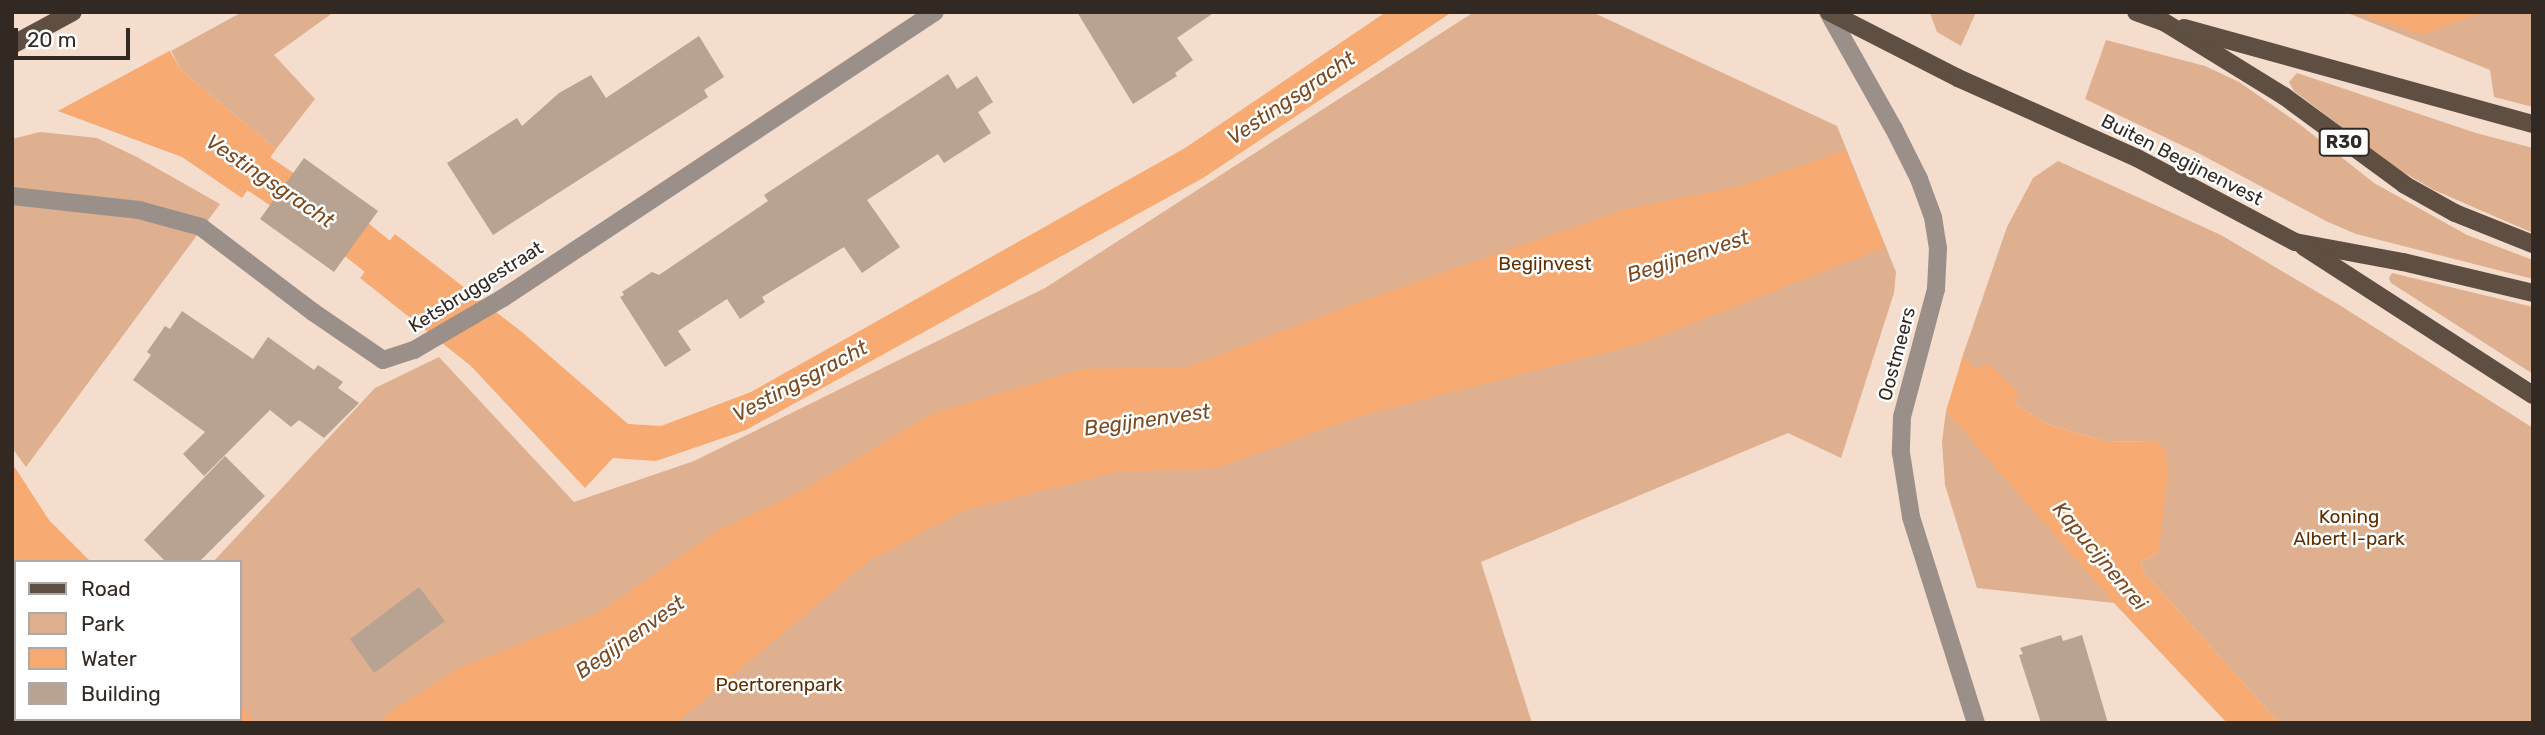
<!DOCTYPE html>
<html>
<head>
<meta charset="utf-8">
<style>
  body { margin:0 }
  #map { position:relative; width:2545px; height:735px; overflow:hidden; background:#f4ddcc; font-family:Rubik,sans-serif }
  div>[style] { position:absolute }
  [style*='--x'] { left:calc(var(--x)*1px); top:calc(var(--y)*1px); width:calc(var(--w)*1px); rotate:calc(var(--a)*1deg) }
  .green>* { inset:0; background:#deb08f }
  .water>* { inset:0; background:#f7aa71 }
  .pier>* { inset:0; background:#f4ddcc }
  .canal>* { height:40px; margin:-20px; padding:0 20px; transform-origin:20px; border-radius:20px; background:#f7aa71 }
  .building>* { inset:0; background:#b8a292 }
  .minor>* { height:18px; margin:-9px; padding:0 9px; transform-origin:9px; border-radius:9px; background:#9a9089 }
  .major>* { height:18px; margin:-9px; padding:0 9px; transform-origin:9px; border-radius:9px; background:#5f4e42 }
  span { translate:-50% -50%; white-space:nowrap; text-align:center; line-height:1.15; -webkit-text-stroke:5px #fff; paint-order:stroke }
  .shield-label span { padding:2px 5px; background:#fff; border:2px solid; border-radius:5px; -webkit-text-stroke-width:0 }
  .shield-label { font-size:18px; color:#322923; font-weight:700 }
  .street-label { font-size:19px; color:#322923 }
  .park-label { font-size:19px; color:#5f2f00 }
  .water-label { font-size:21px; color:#7c4a21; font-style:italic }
  .frame { position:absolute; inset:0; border:14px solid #322923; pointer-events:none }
  .legend { position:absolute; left:14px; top:560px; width:228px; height:161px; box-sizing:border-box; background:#fff; border:2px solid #ada9a7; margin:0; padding:9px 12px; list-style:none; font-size:21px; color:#322923 }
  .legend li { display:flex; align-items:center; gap:14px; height:35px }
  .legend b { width:35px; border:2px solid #ada9a7 }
  .scale { position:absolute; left:14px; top:28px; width:116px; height:32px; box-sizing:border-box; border:4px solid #322923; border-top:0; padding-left:9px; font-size:21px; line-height:24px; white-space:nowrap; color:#322923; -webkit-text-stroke:5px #fff; paint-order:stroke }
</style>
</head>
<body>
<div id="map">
  <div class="green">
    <div style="clip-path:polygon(242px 12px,334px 12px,274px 55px,315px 99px,276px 149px,182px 71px,171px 51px)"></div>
    <div style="clip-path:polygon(1474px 12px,1592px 12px,1837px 126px,1896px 272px,1894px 293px,1841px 458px,1788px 433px,1481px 562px,1532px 723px,209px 723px,240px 719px,240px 562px,213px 562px,375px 388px,439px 357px,574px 502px,694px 461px,1045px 288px)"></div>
    <div style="clip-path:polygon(1976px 12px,1961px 46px,1937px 32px,1930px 13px)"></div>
    <div style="clip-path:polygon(2345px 12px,2533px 12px,2533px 107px,2494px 97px,2490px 70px)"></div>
    <div style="clip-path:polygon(2106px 40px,2205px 66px,2239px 82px,2298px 123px,2374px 183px,2467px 235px,2533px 260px,2533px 279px,2356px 234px,2328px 222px,2200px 154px,2085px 99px)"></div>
    <div style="clip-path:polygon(2297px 73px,2476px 133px,2533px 148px,2533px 233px,2434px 190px,2394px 167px,2294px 91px,2289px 82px)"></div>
    <div style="clip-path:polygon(40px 132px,97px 138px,137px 157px,220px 204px,26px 467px,12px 448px,12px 139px)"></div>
    <div style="clip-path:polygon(2058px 161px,2221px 235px,2341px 306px,2533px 428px,2533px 723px,2279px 723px,2143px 571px,2141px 561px,2158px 554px,2157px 442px,2104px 441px,2047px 424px,2015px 404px,1974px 370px,1963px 355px,2007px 227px,2033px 178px)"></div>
    <div style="clip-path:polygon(2392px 273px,2533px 307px,2533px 374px,2391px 283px,2389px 278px)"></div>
    <div style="clip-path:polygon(1946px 411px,2060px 539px,2114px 603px,1977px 588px,1945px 485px,1942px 442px)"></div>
  </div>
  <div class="water">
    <div style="clip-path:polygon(12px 12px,146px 12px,182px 71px,276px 149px,242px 198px,182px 157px,12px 94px)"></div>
    <div style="clip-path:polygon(1386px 12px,1452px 12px,1203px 178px,746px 430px,656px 461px,613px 458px,585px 488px,471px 366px,360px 278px,395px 234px,522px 332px,628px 424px,661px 426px,751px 392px,1185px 148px)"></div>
    <div style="clip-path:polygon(2362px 12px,2484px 12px,2423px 34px,2370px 18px)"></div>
    <div style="clip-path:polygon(1845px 150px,1885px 247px,1646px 342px,1360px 416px,1217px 468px,1117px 472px,963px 511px,869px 561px,676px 723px,387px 723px,385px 715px,461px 667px,596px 614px,717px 531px,805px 489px,931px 414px,1082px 369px,1187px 367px,1359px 302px,1623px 210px,1741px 186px)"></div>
    <div style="clip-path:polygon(1963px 355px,1974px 369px,1988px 364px,2018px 393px,2015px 404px,2047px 424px,2104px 441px,2157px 442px,2165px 450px,2168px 473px,2158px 554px,2141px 561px,2143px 571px,2279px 723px,2227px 723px,2114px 603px,1946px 411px)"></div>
    <div style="clip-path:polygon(12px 463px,49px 520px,91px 562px,16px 562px,16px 719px,240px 719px,240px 703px,255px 723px,12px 723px)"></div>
  </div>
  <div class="pier">
    <div style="clip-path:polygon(12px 12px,150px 12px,173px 49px,54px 113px,12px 98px)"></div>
  </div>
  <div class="canal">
    <div style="--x:215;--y:144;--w:171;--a:34.1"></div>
    <div style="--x:357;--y:240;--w:82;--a:38.6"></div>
  </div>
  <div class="building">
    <div style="clip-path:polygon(1077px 12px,1215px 12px,1177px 38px,1193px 60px,1175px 73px,1177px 76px,1133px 104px)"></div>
    <div style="clip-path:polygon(699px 36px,724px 77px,704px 90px,708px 97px,493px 235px,447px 163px,517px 118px,522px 126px,559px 93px,591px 75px,606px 98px)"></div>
    <div style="clip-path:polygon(948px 74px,957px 89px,977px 76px,993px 102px,978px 112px,991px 133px,944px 163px,938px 154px,867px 200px,900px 247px,862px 273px,844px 247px,762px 297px,765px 302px,740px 319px,727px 299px,678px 331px,691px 350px,665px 367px,620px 297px,624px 295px,622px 292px,652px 272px,659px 275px,768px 201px,764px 195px)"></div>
    <div style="clip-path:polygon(304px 158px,378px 211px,334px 272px,260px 219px)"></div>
    <div style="clip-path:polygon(182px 311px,253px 359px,268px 337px,314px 370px,318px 365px,343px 382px,338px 388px,359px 403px,324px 438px,299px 420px,291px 427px,270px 410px,204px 476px,183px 454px,205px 432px,133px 380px,151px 355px,147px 352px,165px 326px,170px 329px)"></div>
    <div style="clip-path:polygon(225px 456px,265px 496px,199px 562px,166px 562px,144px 540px)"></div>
    <div style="clip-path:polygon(419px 587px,445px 621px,374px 673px,350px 639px)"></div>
    <div style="clip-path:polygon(2061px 635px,2063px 641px,2082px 635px,2108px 723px,2041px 723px,2019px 655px,2023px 654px,2020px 648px)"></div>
  </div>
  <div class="minor">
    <div style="--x:1828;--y:12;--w:134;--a:60.6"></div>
    <div style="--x:1894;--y:129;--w:56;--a:63.4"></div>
    <div style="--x:1919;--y:179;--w:40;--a:69.8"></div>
    <div style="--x:1933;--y:217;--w:31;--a:81"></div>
    <div style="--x:1938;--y:248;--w:41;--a:92.8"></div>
    <div style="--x:1936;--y:289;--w:132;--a:104.9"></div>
    <div style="--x:1902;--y:417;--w:36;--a:92"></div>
    <div style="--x:1901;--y:453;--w:65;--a:81.1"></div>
    <div style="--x:1911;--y:517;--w:216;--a:72.5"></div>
    <div style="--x:12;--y:196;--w:128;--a:6.3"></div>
    <div style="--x:139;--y:210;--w:64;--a:15.3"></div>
    <div style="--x:201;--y:227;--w:141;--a:37.2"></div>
    <div style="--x:313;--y:312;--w:85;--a:34.4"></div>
    <div style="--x:383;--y:360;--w:33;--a:-18"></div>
    <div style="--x:414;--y:350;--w:103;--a:-30.3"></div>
    <div style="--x:503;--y:298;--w:518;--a:-33.51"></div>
  </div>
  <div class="major">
    <div style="--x:1829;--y:12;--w:145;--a:27.1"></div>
    <div style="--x:1958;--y:78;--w:196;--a:24.1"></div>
    <div style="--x:2137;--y:158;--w:179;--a:28"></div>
    <div style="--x:2295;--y:242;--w:110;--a:10.5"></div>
    <div style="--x:2403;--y:262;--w:134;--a:13.4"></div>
    <div style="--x:2136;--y:12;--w:30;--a:20"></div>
    <div style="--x:2164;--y:22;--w:141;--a:31.7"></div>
    <div style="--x:2284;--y:96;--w:150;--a:36.3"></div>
    <div style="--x:2405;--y:185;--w:57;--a:29.2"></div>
    <div style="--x:2455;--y:213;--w:84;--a:21.7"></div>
    <div style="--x:2184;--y:28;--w:362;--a:15.4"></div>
    <div style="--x:12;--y:45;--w:69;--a:-28.4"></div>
    <div style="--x:2304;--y:247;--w:273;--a:32.9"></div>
  </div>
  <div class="shield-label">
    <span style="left:2344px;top:142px">R30</span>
  </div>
  <div class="street-label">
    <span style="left:2182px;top:160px;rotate:27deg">Buiten Begijnenvest</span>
    <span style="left:476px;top:287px;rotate:-32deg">Ketsbruggestraat</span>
    <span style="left:1897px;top:354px;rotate:-75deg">Oostmeers</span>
  </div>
  <div class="park-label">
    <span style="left:1545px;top:264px">Begijnvest</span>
    <span style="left:2349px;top:528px">Koning<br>Albert I-park</span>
    <span style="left:779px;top:685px">Poertorenpark</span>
  </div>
  <div class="water-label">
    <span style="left:1291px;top:98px;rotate:-34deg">Vestingsgracht</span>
    <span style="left:270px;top:181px;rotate:34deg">Vestingsgracht</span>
    <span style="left:1688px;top:256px;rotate:-18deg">Begijnenvest</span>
    <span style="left:800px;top:381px;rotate:-28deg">Vestingsgracht</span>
    <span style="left:1147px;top:420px;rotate:-8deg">Begijnenvest</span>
    <span style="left:2100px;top:556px;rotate:50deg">Kapucijnenrei</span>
    <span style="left:630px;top:637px;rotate:-35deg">Begijnenvest</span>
  </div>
  <div class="frame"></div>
  <ul class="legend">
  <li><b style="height:9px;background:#5f4e42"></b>Road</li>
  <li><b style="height:19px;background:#deb08f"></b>Park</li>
  <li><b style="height:19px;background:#f7aa71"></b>Water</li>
  <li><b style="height:19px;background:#b8a292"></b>Building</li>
  </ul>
  <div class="scale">20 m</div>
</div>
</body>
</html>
